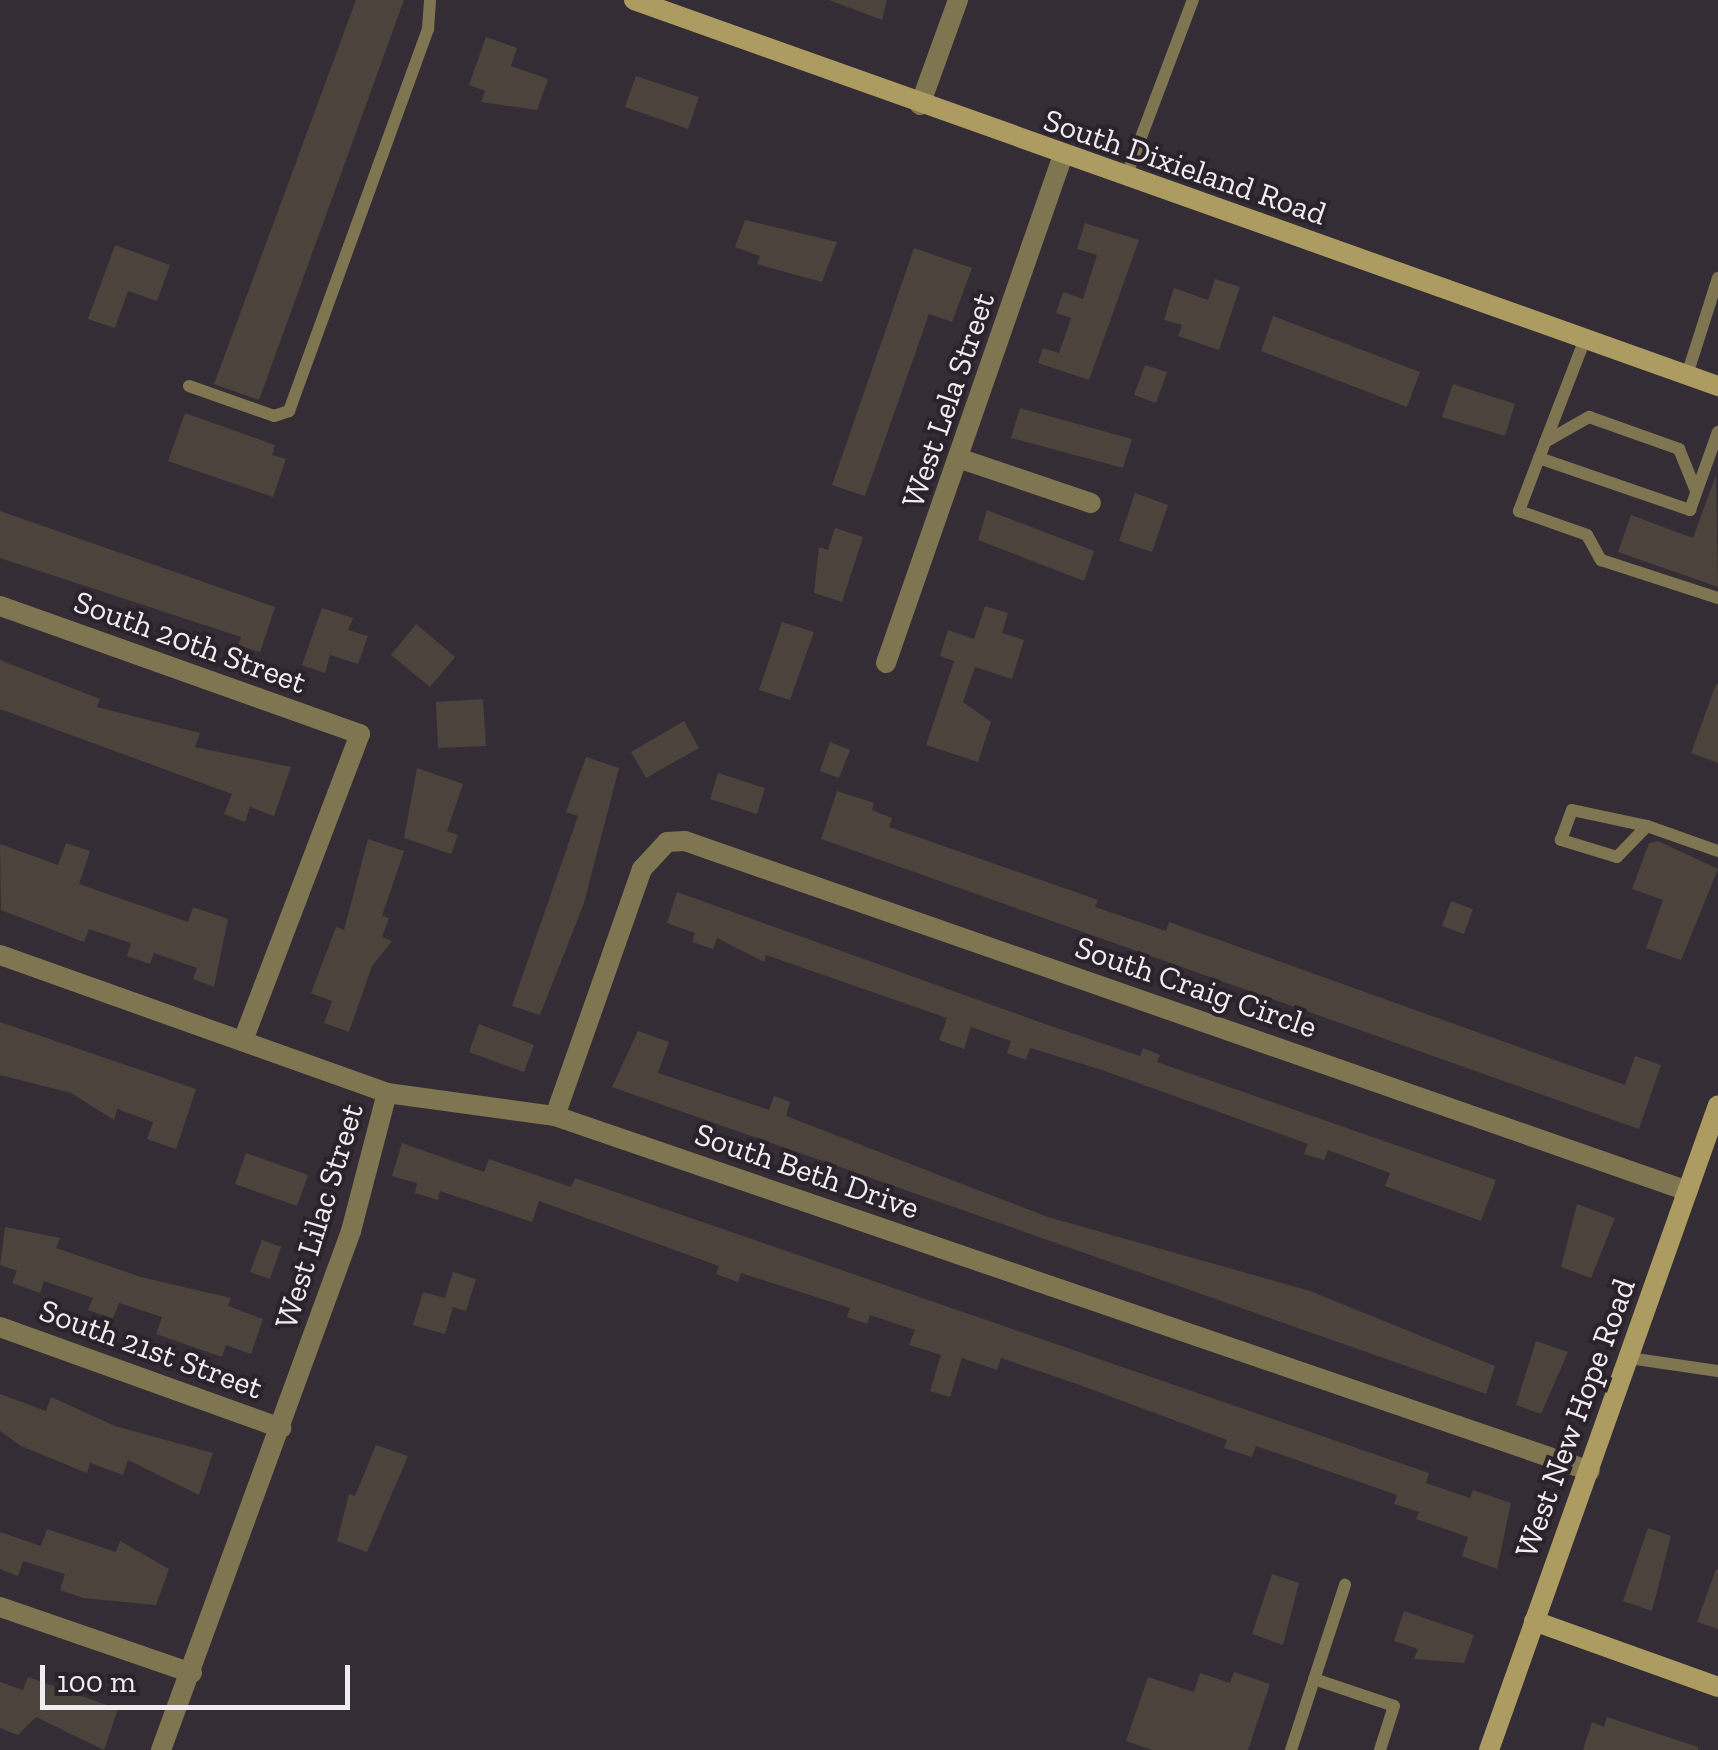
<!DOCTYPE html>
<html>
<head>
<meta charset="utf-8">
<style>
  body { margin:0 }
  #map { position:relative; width:1718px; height:1750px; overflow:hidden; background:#342d35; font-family:"Zilla Slab",serif }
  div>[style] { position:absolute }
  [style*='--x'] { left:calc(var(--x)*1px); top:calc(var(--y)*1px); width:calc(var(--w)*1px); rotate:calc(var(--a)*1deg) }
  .building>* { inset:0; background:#4c433c }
  .lane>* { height:12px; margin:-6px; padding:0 6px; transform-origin:6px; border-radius:6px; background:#807551 }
  .street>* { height:20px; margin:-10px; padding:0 10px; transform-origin:10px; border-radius:10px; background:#807551 }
  .secondary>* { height:20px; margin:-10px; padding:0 10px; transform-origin:10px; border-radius:10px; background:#ad9c61 }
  span { translate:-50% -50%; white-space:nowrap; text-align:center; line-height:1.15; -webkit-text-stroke:8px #2a232b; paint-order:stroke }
  .street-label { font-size:32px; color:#f1ecf1 }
  .scale { position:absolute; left:40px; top:1665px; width:310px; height:45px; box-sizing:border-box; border:5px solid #f1ecf1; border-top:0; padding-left:12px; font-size:30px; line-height:35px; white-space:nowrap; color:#f1ecf1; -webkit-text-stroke:8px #2a232b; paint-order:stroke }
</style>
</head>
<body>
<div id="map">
  <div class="building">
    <div style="clip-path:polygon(356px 0,404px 0,259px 400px,214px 384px)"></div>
    <div style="clip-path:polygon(829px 0,887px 0,882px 20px)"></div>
    <div style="clip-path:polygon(486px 37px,517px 48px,511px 66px,548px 79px,537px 110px,481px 102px,485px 91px,469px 85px)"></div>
    <div style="clip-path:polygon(636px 76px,699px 97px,688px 129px,625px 107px)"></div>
    <div style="clip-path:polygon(745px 220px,837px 242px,822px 282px,757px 264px,760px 256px,735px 247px)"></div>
    <div style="clip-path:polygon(1085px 223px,1139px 240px,1089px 380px,1038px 363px,1043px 348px,1059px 353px,1071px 318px,1056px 313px,1063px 292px,1083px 299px,1097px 255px,1077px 249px)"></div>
    <div style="clip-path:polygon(115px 245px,170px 265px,157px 301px,128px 291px,115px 328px,88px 319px)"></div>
    <div style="clip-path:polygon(914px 248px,972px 268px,952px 322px,929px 314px,865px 496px,832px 485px)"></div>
    <div style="clip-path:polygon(1215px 279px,1240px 287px,1219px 350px,1178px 336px,1182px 325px,1164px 320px,1174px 288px,1208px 300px)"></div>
    <div style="clip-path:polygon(1273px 316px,1420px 372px,1407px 407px,1261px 351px)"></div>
    <div style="clip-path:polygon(1145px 365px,1167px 372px,1156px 403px,1134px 395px)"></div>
    <div style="clip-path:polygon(1453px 384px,1515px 404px,1505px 436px,1442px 417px)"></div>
    <div style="clip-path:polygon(1020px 408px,1132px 439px,1123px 468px,1011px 438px)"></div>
    <div style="clip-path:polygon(185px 413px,275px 445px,272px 455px,286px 459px,273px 497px,168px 461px)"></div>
    <div style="clip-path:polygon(1716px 475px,1718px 587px,1618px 552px,1631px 515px,1693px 538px)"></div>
    <div style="clip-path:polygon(1135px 493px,1168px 505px,1152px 552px,1119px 541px)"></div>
    <div style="clip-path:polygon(987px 510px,1094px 551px,1084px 581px,978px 540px)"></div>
    <div style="clip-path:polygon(0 511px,275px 607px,260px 652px,238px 645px,241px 637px,0 558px)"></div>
    <div style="clip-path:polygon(835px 528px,863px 537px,842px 602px,814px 593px,819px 547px,828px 550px)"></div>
    <div style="clip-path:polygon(985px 606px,1008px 613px,1002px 633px,1024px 640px,1012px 679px,975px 667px,963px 702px,991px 722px,978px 762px,926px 745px,954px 661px,940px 656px,948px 630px,974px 639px)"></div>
    <div style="clip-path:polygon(322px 608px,353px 618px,348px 630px,368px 636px,358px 664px,330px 655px,325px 673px,302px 665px)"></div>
    <div style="clip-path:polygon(782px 622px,814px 632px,790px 700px,759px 690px)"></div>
    <div style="clip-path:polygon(416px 624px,455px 657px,430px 687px,391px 655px)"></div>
    <div style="clip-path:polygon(0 660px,100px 699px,97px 707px,200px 733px,195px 747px,291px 767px,274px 816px,250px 807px,245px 822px,224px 814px,232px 794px,0 709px)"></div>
    <div style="clip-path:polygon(1716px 684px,1718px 684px,1718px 763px,1691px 753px)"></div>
    <div style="clip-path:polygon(483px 699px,486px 746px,438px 748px,436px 702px)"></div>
    <div style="clip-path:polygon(684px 721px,699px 748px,646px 778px,631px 752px)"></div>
    <div style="clip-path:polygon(830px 742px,850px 750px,839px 778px,820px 771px)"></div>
    <div style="clip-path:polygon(586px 757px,619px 768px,584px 903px,540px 1015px,512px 1006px,578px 816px,566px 812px)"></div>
    <div style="clip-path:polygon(417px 768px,463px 784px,447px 831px,458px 835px,451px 854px,404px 838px)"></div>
    <div style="clip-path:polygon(718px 773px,765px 788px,757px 814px,710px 799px)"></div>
    <div style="clip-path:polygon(837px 791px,874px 803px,872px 810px,892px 818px,889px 827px,1098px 900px,1095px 907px,1166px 931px,1169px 922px,1625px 1085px,1635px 1056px,1661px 1065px,1639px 1129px,821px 839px)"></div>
    <div style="clip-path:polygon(368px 839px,404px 851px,382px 916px,389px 918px,382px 937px,392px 941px,372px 966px,349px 1032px,324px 1023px,332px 1001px,311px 993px,336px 927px,344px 930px)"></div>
    <div style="clip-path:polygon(1658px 841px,1718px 869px,1681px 960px,1646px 948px,1663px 900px,1632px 889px,1649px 843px)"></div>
    <div style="clip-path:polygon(66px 843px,90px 851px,79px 884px,188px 922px,193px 907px,228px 919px,214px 987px,193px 979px,197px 968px,154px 953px,150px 964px,127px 956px,131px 943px,89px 929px,84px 942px,1px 910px,0 844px,58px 865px)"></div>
    <div style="clip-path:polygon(677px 892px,1045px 1024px,1140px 1056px,1143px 1048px,1160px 1055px,1157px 1062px,1496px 1180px,1481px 1221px,1385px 1186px,1390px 1173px,1374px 1167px,1328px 1150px,1324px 1160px,1304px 1154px,1308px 1144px,1102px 1070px,1030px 1048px,1026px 1060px,1007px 1053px,1011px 1041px,971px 1027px,964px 1049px,939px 1040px,947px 1018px,766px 955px,764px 962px,717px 938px,713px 949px,692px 942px,695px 933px,667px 923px)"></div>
    <div style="clip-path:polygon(1451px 901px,1473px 909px,1464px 934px,1442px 926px)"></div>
    <div style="clip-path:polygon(0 1022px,196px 1089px,176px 1149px,147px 1139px,153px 1122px,117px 1109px,114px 1120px,71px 1093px,0 1075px)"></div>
    <div style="clip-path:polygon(479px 1024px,534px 1045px,524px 1072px,469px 1052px)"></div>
    <div style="clip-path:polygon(638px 1031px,669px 1042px,658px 1073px,769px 1110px,774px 1096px,790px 1102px,786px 1116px,1048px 1217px,1310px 1291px,1495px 1366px,1486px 1394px,612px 1087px)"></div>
    <div style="clip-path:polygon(402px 1143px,484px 1172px,489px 1159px,571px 1187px,575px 1178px,1429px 1473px,1426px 1483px,1470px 1498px,1473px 1490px,1511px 1503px,1497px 1569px,1462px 1556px,1468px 1537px,1416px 1519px,1419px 1512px,1394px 1504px,1397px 1495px,1256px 1446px,1252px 1457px,1224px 1448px,1227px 1440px,1077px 1384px,1001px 1358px,997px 1370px,962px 1358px,950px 1397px,930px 1391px,941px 1355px,909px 1345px,915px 1330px,870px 1315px,867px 1324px,847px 1317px,850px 1308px,741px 1273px,738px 1282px,716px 1274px,719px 1266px,539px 1201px,532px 1222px,440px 1191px,438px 1200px,415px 1193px,417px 1183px,392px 1176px)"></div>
    <div style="clip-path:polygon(246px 1153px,308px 1175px,297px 1206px,235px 1184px)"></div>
    <div style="clip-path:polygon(1577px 1204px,1615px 1218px,1591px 1278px,1561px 1267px)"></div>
    <div style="clip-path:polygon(5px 1227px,60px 1238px,56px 1248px,141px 1277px,231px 1298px,228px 1306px,263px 1319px,251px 1354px,226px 1345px,222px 1357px,156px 1334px,162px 1317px,119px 1303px,113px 1319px,88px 1310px,93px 1298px,44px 1281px,40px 1293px,12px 1283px,17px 1271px,0 1265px)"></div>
    <div style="clip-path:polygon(262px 1240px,281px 1247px,270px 1279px,250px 1272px)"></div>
    <div style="clip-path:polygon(453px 1272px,476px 1279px,466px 1311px,453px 1307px,445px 1334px,413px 1325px,423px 1292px,445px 1298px)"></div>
    <div style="clip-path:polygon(1536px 1341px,1568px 1352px,1541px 1414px,1516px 1405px)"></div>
    <div style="clip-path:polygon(0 1394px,46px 1411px,51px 1397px,115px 1426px,213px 1453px,199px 1495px,128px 1460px,123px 1475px,90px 1463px,87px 1473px,21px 1446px,0 1431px)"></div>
    <div style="clip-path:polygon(376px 1445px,408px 1456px,367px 1552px,337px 1541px,349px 1494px,355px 1496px)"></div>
    <div style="clip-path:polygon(1648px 1528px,1671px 1536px,1652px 1611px,1623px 1601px)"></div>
    <div style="clip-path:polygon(47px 1529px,116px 1552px,120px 1541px,169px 1569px,156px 1605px,83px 1598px,60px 1590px,65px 1574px,23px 1561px,18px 1576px,0 1569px,0 1532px,41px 1546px)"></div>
    <div style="clip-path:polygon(1716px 1569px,1718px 1569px,1718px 1629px,1697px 1622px)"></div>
    <div style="clip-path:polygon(1272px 1574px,1299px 1583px,1283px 1645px,1252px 1634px)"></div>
    <div style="clip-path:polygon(1404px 1611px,1474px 1635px,1464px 1663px,1414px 1659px,1418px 1649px,1394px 1641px)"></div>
    <div style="clip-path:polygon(1234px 1672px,1270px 1684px,1248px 1750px,1152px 1750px,1126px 1741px,1148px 1677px,1194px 1692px,1200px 1673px,1230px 1683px)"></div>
    <div style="clip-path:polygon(28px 1677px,118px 1709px,104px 1750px,36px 1717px,18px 1735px,0 1728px,0 1682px,23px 1690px)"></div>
    <div style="clip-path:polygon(1607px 1717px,1698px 1747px,1698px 1750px,1583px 1750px,1592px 1722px,1604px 1727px)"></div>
  </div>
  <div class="lane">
    <div style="--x:1126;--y:177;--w:189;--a:-69.3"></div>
    <div style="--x:1585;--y:339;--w:128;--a:111.1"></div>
    <div style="--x:1539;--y:458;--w:160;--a:19"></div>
    <div style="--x:1690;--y:510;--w:83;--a:-70.3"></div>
    <div style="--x:1687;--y:375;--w:102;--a:-72.3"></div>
    <div style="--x:189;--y:386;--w:90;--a:19.4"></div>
    <div style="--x:274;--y:416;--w:16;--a:-18"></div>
    <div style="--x:289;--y:411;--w:407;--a:-70"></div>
    <div style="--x:428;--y:29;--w:29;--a:-86"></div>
    <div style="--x:1545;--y:442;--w:51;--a:-29.6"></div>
    <div style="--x:1589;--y:417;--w:96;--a:19.6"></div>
    <div style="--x:1679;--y:449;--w:45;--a:68"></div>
    <div style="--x:1539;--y:458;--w:57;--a:110.7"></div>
    <div style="--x:1519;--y:511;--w:72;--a:19.4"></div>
    <div style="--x:1587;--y:535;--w:29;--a:61"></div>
    <div style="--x:1601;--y:560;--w:123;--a:18"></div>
    <div style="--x:1647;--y:826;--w:43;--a:134.1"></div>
    <div style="--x:1617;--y:857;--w:59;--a:-163.1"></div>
    <div style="--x:1561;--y:840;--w:32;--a:-70"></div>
    <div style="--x:1572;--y:810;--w:77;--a:12"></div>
    <div style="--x:1647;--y:826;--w:75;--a:19.4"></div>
    <div style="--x:1629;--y:1358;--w:90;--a:8.3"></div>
    <div style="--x:1314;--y:1679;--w:84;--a:18.6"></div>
    <div style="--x:1394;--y:1706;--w:46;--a:107.7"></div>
    <div style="--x:1291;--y:1750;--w:174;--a:-71.9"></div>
  </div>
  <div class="street">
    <div style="--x:920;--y:105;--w:112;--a:-70.1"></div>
    <div style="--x:961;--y:459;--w:137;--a:18.7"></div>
    <div style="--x:0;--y:606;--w:382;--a:19.6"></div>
    <div style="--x:360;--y:734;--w:325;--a:110.9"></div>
    <div style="--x:886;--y:663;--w:538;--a:-70.79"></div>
    <div style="--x:0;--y:955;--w:411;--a:19.6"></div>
    <div style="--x:387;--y:1093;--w:170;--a:7.8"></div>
    <div style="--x:555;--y:1116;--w:1094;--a:18.93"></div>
    <div style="--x:555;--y:1116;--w:262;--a:-70.6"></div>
    <div style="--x:642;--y:869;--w:37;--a:-47"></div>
    <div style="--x:667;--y:842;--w:18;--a:-3"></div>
    <div style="--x:685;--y:841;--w:1062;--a:19.24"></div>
    <div style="--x:0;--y:1327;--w:299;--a:19.8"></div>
    <div style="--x:0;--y:1607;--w:203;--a:19"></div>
    <div style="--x:161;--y:1750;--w:553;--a:-69.89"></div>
    <div style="--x:351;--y:1231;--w:143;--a:-75.4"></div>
  </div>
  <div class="secondary">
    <div style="--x:634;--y:0;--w:1151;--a:19.6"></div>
    <div style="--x:1534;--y:1621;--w:195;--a:19.7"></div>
    <div style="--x:1489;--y:1750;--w:684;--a:-70.45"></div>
  </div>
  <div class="street-label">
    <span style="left:1185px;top:167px;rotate:19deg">South Dixieland Road</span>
    <span style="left:948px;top:400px;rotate:-71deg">West Lela Street</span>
    <span style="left:190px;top:642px;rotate:20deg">South 20th Street</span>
    <span style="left:1196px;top:987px;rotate:19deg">South Craig Circle</span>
    <span style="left:807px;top:1171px;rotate:19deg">South Beth Drive</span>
    <span style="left:319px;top:1216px;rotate:-73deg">West Lilac Street</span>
    <span style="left:151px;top:1349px;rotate:20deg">South 21st Street</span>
    <span style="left:1575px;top:1418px;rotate:-70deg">West New Hope Road</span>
  </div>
  <div class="scale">100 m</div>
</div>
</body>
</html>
